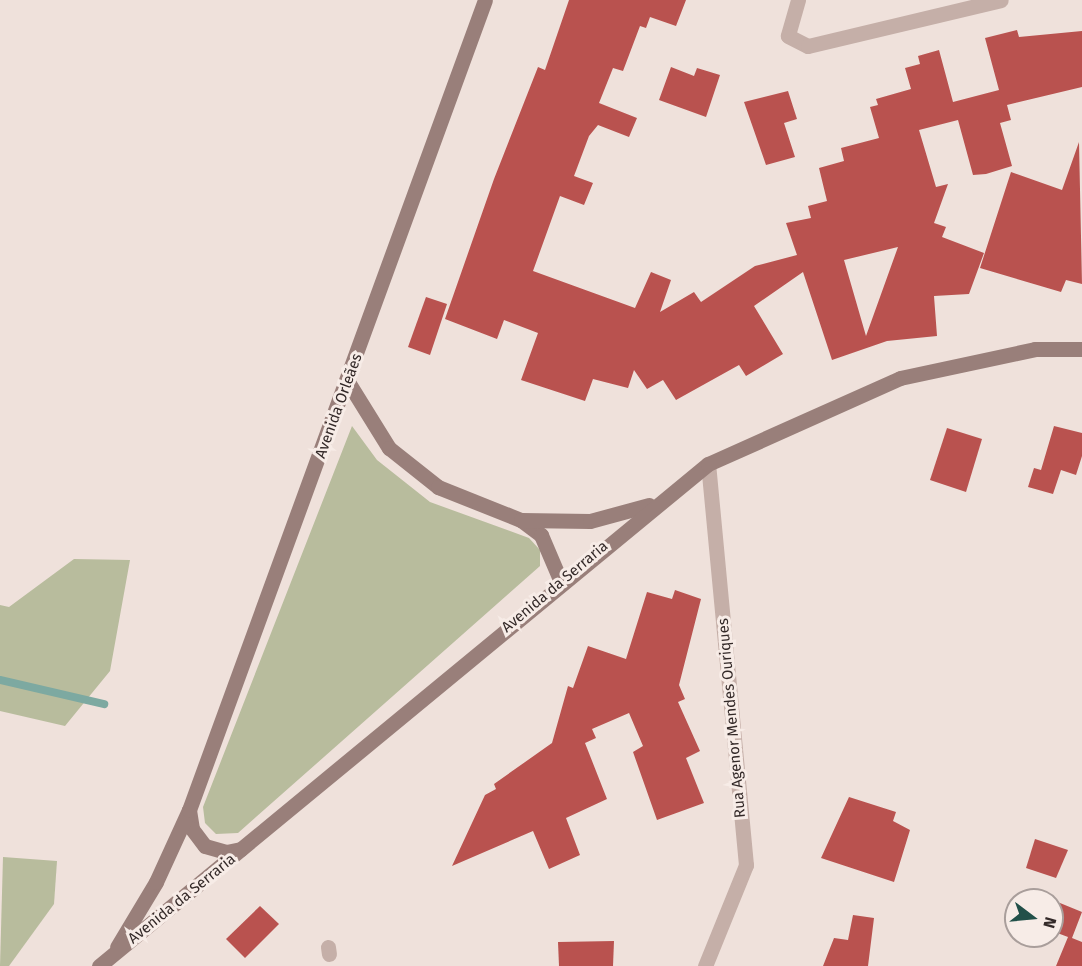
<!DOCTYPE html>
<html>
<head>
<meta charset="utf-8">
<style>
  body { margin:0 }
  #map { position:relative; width:1082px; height:966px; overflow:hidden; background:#efe1db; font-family:"Fira Sans",sans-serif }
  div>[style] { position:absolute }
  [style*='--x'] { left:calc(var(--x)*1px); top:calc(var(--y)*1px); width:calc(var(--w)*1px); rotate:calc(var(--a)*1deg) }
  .green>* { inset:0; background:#b8bc9d }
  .stream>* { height:8px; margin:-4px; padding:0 4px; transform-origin:4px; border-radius:4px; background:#7da9a1 }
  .building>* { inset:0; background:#b9524f }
  .street>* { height:15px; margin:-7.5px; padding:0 7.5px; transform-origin:7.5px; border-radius:7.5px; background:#c5afa8 }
  .secondary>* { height:15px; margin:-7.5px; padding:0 7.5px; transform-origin:7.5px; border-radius:7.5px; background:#997f7a }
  span { translate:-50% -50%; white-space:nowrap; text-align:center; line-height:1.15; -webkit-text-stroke:6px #f7ece7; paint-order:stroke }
  .street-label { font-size:15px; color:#332928 }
  .north { position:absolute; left:1004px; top:888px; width:60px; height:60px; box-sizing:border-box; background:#f7ece7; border:2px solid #a99e9b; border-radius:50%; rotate:106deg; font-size:16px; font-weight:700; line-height:24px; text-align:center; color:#332928 }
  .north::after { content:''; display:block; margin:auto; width:21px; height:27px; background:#225049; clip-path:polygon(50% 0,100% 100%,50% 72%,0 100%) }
</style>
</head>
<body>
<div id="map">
  <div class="green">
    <div style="clip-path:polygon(352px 426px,377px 460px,430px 502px,529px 538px,540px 550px,540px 566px,238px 833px,216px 834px,205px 823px,203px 807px)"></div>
    <div style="clip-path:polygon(74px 559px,130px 560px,110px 671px,65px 726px,0 711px,0 605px,9px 607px)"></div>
    <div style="clip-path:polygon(3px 857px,57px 861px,54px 904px,9px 966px,0 966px)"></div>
  </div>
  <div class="stream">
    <div style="--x:0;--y:680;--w:107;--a:13"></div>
  </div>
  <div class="building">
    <div style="clip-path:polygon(evenodd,569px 0,686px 0,676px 26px,650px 17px,646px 28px,640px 26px,623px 71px,613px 68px,599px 103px,637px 118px,629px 137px,598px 125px,589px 136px,574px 176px,593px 183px,584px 205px,560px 196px,533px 271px,635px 308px,651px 272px,671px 280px,660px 312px,694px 292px,701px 302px,755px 266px,797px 255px,786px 223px,811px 218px,808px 206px,827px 201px,819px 168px,844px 161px,841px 148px,879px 138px,870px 107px,878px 105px,876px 99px,911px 89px,905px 68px,920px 64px,918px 56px,939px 50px,953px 102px,999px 90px,985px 38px,1017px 30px,1019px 37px,1082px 31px,1082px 87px,1007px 105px,1011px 120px,1000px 123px,1012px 166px,986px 174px,973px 175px,958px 120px,919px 130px,936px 187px,948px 184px,934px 223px,946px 227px,942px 237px,984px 253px,969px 294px,934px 296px,937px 336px,887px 341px,832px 360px,803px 272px,754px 306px,783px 354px,746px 376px,739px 365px,676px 400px,663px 380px,647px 389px,634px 370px,628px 388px,593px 379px,585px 401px,521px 380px,538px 333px,504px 320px,497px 339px,445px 319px,494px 179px,538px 67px,545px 70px,569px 0,898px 247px,866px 336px,844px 260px,898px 247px)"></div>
    <div style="clip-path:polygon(671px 67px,694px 76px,697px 68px,720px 75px,706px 117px,659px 100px)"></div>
    <div style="clip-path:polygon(788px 91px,797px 119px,784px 123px,795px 157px,766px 165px,744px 102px)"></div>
    <div style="clip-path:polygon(1079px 142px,1082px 284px,1066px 280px,1061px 292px,980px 268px,1011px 172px,1062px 190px)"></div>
    <div style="clip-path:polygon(426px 297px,447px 304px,430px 355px,408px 347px)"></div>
    <div style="clip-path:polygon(1054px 426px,1082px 433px,1082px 456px,1076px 475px,1061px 470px,1053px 494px,1028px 487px,1034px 468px,1041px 470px)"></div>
    <div style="clip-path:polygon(947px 428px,982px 439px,966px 492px,930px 480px)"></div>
    <div style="clip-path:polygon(675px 590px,701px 599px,679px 685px,685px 699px,678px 702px,700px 751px,686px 758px,704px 803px,657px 820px,633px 752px,643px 746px,629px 713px,592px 729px,596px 738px,585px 743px,607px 799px,566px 818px,580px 855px,549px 869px,533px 831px,452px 866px,485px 795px,496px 789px,494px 784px,552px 743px,568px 686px,573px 688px,588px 646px,626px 659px,647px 592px,672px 599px)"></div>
    <div style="clip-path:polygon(849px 797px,896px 812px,893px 821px,910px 830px,894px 882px,821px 858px)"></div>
    <div style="clip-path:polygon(1035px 839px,1068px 850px,1056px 878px,1026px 868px)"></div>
    <div style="clip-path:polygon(1060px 903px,1082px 912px,1072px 938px,1082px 942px,1082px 966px,1056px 966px,1068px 937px,1052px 931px)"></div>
    <div style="clip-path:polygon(260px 906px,279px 924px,245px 958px,226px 939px)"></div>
    <div style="clip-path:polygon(853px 915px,874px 918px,868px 966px,823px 966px,834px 938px,848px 940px)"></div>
    <div style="clip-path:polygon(614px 941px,613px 966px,559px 966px,558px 942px)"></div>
  </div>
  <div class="street">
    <div style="--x:798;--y:0;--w:37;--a:106"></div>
    <div style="--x:788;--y:36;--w:22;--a:27"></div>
    <div style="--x:808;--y:46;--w:198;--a:-13.4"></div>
    <div style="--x:328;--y:947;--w:7;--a:82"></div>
    <div style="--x:705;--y:966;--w:109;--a:-67.9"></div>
    <div style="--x:746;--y:865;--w:403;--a:-95.4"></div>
  </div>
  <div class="secondary">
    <div style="--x:348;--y:382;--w:78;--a:58.2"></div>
    <div style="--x:389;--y:448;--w:63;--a:38.5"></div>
    <div style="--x:438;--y:487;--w:89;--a:21.7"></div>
    <div style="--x:521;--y:520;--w:25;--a:37"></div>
    <div style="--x:541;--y:535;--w:51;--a:66.9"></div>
    <div style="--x:521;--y:520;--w:69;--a:0.8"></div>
    <div style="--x:590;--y:521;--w:61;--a:-15.2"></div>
    <div style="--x:189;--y:810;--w:19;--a:81"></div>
    <div style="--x:192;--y:829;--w:21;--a:53"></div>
    <div style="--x:205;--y:846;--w:22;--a:16"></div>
    <div style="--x:226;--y:852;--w:15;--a:-11"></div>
    <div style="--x:117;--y:947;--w:76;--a:-59"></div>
    <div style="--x:156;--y:882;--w:79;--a:-65.4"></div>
    <div style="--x:189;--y:810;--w:862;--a:-69.93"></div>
    <div style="--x:99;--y:966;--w:789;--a:-39.5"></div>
    <div style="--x:708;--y:464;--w:210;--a:-24.1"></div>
    <div style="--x:900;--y:378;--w:138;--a:-12.1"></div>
    <div style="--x:1035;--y:349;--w:47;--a:0"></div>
  </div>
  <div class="street-label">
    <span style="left:339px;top:406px;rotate:-70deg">Avenida Orleães</span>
    <span style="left:555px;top:587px;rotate:-40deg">Avenida da Serraria</span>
    <span style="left:732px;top:718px;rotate:-95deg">Rua Agenor Mendes Ouriques</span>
    <span style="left:182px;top:899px;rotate:-39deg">Avenida da Serraria</span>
  </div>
  <div class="north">N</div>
</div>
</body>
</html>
